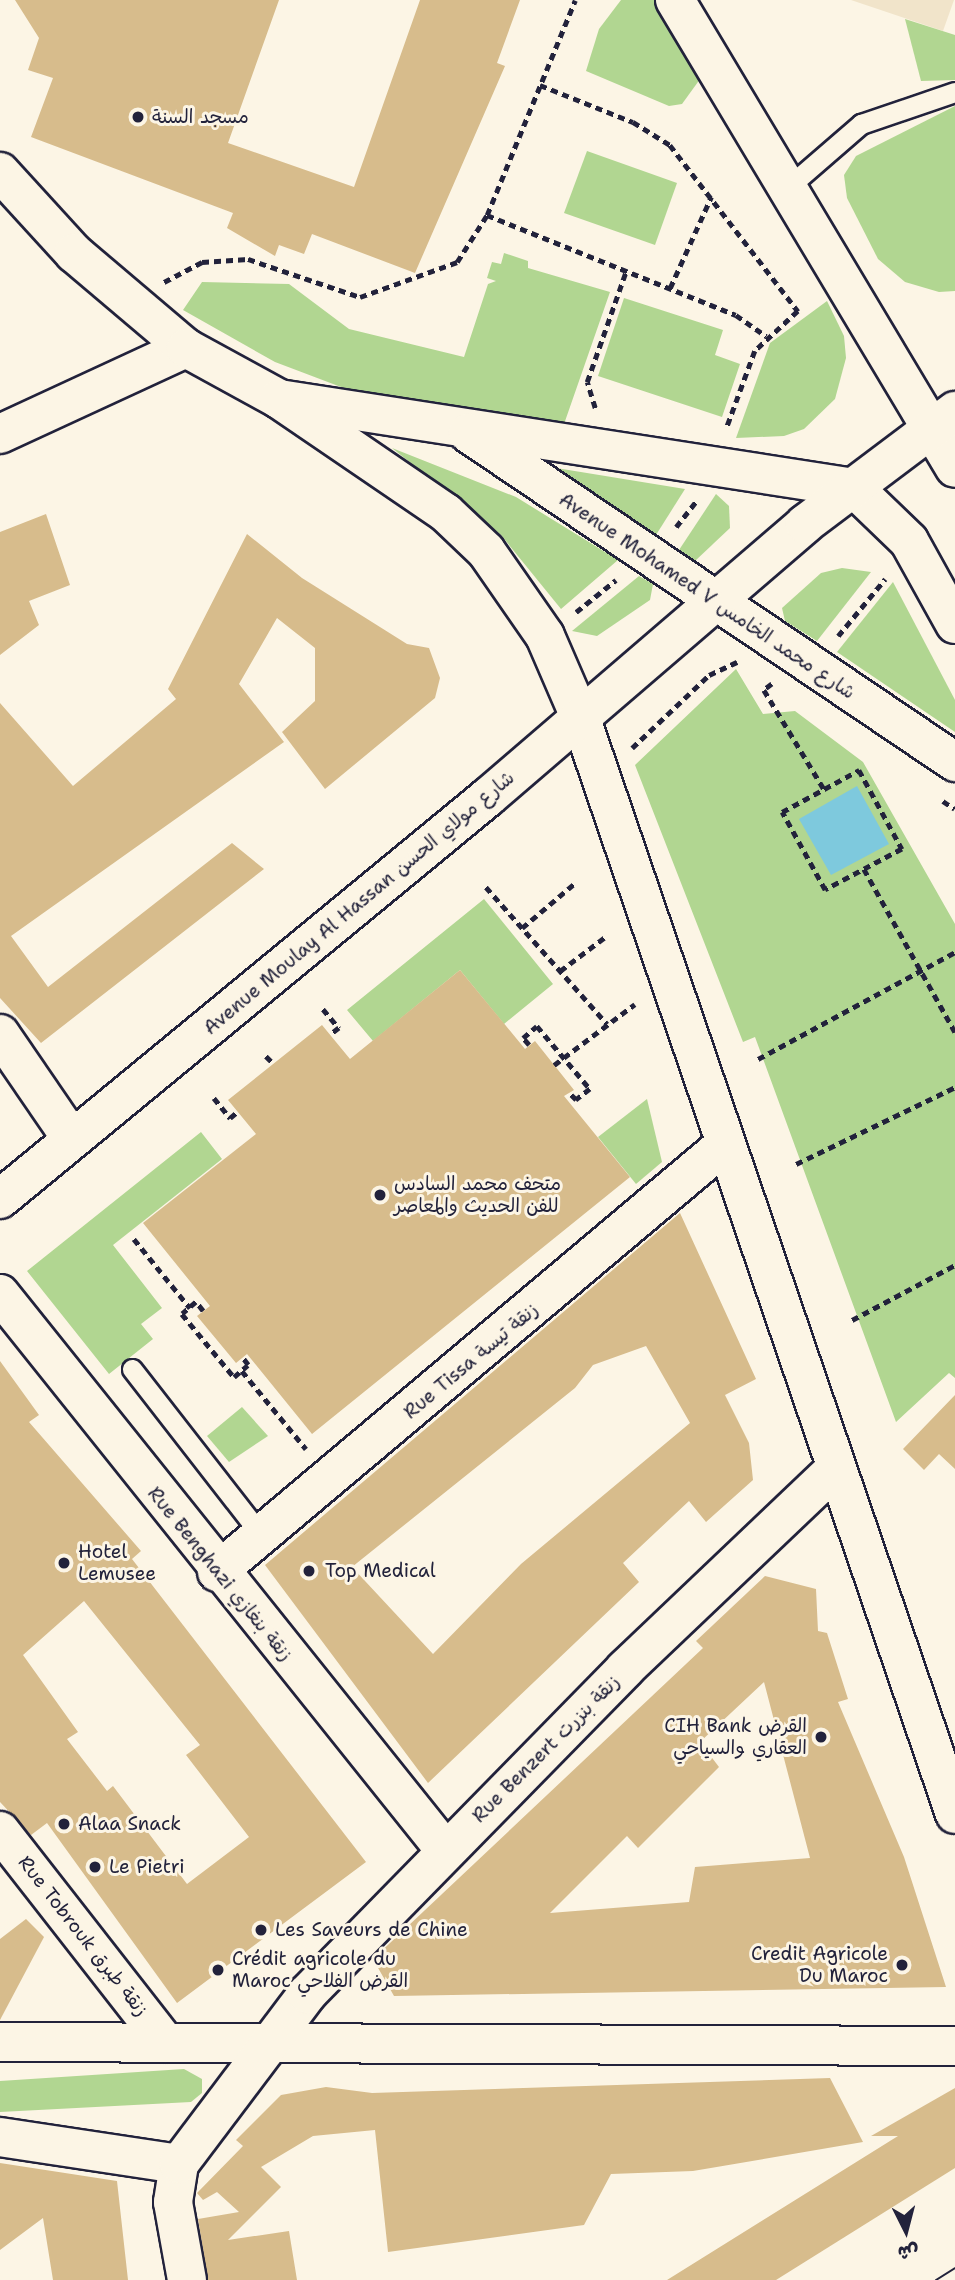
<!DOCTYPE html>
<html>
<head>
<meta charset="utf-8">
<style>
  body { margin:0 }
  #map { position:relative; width:955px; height:2280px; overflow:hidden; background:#fcf5e5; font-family:"Shantell Sans","Playpen Sans Arabic",sans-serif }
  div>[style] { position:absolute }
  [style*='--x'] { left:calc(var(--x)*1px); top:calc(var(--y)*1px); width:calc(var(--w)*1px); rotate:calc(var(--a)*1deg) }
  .built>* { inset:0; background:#f1e4ca }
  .green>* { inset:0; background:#b1d691 }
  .water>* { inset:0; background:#7ec9dd }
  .building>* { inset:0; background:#d7bc8c }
  .path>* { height:4.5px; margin-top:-2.25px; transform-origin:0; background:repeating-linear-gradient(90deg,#22223b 0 7px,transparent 0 12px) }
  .roads { filter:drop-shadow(2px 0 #22223b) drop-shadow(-2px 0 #22223b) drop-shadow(0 2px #22223b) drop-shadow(0 -2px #22223b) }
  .service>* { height:19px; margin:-9.5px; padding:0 9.5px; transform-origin:9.5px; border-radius:9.5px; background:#fcf5e5 }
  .minor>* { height:38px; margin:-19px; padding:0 19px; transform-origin:19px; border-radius:19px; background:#fcf5e5 }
  .secondary>* { height:38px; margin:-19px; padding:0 19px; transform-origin:19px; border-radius:19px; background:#fcf5e5 }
  .primary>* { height:38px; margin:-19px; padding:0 19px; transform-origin:19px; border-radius:19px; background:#fcf5e5 }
  .tram>* { height:2px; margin:-1px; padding:0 1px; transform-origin:1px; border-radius:1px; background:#22223b }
  .dots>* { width:19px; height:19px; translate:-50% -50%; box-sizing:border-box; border:4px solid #fcf5e5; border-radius:50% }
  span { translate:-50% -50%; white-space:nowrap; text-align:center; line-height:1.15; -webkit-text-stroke:6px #fcf5e5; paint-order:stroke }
  .poi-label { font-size:19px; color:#22223b }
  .left { translate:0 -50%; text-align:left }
  .right { translate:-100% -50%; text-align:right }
  .street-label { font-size:19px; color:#22223b }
  .north { position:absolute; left:871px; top:2196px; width:70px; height:70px; -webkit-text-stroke:5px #fcf5e5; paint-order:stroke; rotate:174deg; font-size:19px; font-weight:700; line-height:28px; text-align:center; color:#22223b }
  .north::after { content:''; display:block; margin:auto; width:24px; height:32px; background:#22223b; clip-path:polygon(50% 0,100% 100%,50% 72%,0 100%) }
</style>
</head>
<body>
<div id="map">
  <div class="built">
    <div style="clip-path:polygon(851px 0,954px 0,943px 31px)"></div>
  </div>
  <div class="green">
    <div style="clip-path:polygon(621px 0,658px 0,703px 75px,682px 104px,669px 106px,586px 71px,599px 29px)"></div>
    <div style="clip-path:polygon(905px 19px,955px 35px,955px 80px,921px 81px)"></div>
    <div style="clip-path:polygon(955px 106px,955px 291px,939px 292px,905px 282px,878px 259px,847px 198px,844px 175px,856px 156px)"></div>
    <div style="clip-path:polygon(587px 151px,677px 183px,655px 245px,564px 213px)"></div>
    <div style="clip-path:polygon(504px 253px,528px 261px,528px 268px,610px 292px,563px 427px,409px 406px,341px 387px,275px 362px,183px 310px,202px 282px,289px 284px,349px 329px,464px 357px,488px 284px,496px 281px,487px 278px,492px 262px,501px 264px)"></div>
    <div style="clip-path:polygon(624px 298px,723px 330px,715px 355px,740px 364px,722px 417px,598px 376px)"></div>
    <div style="clip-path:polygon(827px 301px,844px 336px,846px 358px,835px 399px,804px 429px,784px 436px,736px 438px,770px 343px)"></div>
    <div style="clip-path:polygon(392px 448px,516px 497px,618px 560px,561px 609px,501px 535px)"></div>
    <div style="clip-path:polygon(544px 466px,685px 489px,656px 535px)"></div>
    <div style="clip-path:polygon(716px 494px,729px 506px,730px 528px,695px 561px,679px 550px)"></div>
    <div style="clip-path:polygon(842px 568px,871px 572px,817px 641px,785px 621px,782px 608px,821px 573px)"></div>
    <div style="clip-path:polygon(639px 576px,653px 584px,650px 600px,597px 636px,572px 631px)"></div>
    <div style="clip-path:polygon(893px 582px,955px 700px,955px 732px,837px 652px)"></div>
    <div style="clip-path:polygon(736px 669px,763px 714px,795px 711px,863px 762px,955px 924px,955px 1378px,949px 1373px,896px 1422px,755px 1037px,743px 1042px,635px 765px)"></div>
    <div style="clip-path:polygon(484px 899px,553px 984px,504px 1024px,460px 970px,373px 1041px,347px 1010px)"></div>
    <div style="clip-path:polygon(647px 1099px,662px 1162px,636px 1184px,598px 1137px)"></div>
    <div style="clip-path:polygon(201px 1132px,222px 1159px,113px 1245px,162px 1308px,141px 1324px,153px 1339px,109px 1374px,27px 1271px)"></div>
    <div style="clip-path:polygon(242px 1407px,268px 1436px,229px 1462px,207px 1436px)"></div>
    <div style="clip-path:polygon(184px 2069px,202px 2079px,202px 2093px,191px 2102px,0 2112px,0 2081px)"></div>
  </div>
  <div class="water">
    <div style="clip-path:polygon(857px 786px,889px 844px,831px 875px,799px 819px)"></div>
  </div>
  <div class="building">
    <div style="clip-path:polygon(15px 0,279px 0,228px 143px,354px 187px,420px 0,520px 0,497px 63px,505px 66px,415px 273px,312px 234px,304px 254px,279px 245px,275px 256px,227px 228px,233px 213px,31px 137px,53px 78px,28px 70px,39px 38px)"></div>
    <div style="clip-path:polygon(46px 514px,70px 585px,29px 601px,39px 625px,0 655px,0 532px)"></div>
    <div style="clip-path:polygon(247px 534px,302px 578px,407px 644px,429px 648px,440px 678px,435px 698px,325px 789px,282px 732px,315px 701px,315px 648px,277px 618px,239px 684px,284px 742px,11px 936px,48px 987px,232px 843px,264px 869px,41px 1043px,0 998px,0 703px,73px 786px,176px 699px,168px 689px)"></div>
    <div style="clip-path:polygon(460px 970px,525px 1049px,535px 1041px,574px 1090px,564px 1096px,630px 1177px,312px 1434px,247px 1354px,236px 1363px,197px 1316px,210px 1306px,143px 1223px,256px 1134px,228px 1100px,322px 1025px,350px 1059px)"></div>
    <div style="clip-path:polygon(evenodd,680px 1213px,756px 1379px,725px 1395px,749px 1443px,753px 1480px,706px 1522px,689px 1501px,623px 1563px,639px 1582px,428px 1783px,265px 1565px,680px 1213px,646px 1346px,690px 1423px,521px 1564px,433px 1654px,352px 1567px,575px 1388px,593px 1365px,646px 1346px)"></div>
    <div style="clip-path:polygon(evenodd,0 1361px,39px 1415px,29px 1422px,141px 1551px,132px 1559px,366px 1862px,177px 2003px,47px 1823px,31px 1835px,0 1802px,0 1361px,84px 1601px,200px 1745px,186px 1755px,249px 1837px,187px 1884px,113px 1786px,107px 1791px,67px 1739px,78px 1732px,23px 1655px,84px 1601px)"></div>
    <div style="clip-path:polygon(955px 1395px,955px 1469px,939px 1454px,924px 1470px,903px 1449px)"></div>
    <div style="clip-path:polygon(evenodd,765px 1576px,816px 1589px,818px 1631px,827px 1633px,848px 1699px,838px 1702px,904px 1857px,946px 1987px,394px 1996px,373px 1959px,703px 1648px,696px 1641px,765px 1576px,764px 1682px,810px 1858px,695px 1867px,689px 1902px,550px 1913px,627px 1836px,638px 1848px,719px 1767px,700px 1742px,764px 1682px)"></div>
    <div style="clip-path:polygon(26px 1919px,44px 1937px,0 2020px,0 1939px)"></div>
    <div style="clip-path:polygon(830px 2078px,863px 2142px,693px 2171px,611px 2174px,584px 2225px,388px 2252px,375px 2130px,313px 2136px,261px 2167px,281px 2187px,228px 2240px,289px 2231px,297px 2280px,208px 2280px,198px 2219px,239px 2212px,217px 2192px,203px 2200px,197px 2193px,243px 2146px,236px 2140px,281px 2095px,326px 2087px,372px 2093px)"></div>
    <div style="clip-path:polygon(955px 2088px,955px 2168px,776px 2280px,667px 2280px,898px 2136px,871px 2136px)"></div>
    <div style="clip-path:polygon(0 2163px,117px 2181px,128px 2280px,53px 2280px,43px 2218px,0 2250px)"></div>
  </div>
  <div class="path">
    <div style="--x:540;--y:85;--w:100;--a:21.7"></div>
    <div style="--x:633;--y:122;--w:44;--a:31.9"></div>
    <div style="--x:670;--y:145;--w:210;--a:52.4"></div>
    <div style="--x:798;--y:311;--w:59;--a:137.1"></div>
    <div style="--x:755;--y:351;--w:81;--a:110.2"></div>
    <div style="--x:487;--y:215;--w:268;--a:21.9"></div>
    <div style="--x:736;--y:315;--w:37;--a:35"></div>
    <div style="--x:164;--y:282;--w:43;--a:-27.8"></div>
    <div style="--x:202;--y:262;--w:46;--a:-3.7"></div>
    <div style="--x:248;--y:259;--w:118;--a:18.7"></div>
    <div style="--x:360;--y:297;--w:103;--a:-19.8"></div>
    <div style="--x:457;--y:262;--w:56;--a:-57.4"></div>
    <div style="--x:487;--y:215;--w:232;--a:-67.7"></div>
    <div style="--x:670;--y:288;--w:100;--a:-65.7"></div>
    <div style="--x:595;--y:408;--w:27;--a:-107"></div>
    <div style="--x:587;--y:382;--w:118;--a:-70.6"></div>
    <div style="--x:676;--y:527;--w:33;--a:-52"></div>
    <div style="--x:576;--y:612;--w:51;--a:-38.7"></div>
    <div style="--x:838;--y:636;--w:74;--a:-50.5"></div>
    <div style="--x:772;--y:684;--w:10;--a:143"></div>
    <div style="--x:764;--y:690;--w:116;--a:58.8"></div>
    <div style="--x:632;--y:748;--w:106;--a:-43.5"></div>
    <div style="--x:709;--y:675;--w:31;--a:-25"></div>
    <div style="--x:859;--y:770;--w:90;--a:61.4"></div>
    <div style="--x:902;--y:849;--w:87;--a:152"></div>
    <div style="--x:825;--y:890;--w:89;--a:-118.9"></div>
    <div style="--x:782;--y:812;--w:88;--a:-28.6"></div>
    <div style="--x:943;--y:801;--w:14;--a:34"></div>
    <div style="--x:864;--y:869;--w:187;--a:60.8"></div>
    <div style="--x:486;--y:887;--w:183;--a:48.5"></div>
    <div style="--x:522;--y:928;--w:70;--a:-40.3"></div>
    <div style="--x:560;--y:971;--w:56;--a:-37.1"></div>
    <div style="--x:323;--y:1009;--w:25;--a:50"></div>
    <div style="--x:339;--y:1028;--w:11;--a:142"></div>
    <div style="--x:529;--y:1045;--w:9;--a:-131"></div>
    <div style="--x:523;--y:1038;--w:18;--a:-41"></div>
    <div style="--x:537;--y:1026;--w:82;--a:49.9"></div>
    <div style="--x:590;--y:1089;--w:18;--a:142"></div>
    <div style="--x:576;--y:1100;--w:10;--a:-135"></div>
    <div style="--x:266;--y:1056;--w:10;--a:45"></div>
    <div style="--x:758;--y:1059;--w:224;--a:-28.5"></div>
    <div style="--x:554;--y:1065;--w:101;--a:-37"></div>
    <div style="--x:214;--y:1098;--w:26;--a:51"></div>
    <div style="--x:230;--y:1118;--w:9;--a:-41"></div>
    <div style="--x:796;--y:1164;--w:177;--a:-25.8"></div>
    <div style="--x:134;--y:1239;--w:89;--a:50.9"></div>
    <div style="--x:203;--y:1311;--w:11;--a:-128"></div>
    <div style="--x:196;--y:1302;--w:18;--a:139"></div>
    <div style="--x:182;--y:1314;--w:82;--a:50.5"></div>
    <div style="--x:234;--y:1377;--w:18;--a:-41"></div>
    <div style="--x:248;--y:1365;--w:10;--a:-127"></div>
    <div style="--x:852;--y:1320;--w:117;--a:-28.1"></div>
    <div style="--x:242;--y:1371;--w:101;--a:50.6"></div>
  </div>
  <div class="roads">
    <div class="service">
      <div style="--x:787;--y:188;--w:98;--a:-40.9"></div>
      <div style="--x:861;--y:124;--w:99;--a:-18.8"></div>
      <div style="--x:132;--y:1369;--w:212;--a:52.1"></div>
    </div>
    <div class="minor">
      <div style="--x:0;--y:434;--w:205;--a:-24.8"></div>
      <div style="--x:0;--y:1034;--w:127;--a:55.6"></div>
      <div style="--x:0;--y:1294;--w:712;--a:51.33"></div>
      <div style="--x:217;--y:1572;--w:661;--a:-40.09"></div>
      <div style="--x:0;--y:1831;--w:268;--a:52"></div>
      <div style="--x:0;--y:2042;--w:955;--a:0.24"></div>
      <div style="--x:0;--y:2137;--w:181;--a:8.6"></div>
      <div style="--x:187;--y:2280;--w:79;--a:-100.2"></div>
      <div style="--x:173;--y:2202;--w:38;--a:-81"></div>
      <div style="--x:179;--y:2164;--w:213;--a:-53"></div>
      <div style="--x:307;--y:1994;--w:455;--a:-45.6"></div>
      <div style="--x:625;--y:1669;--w:291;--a:-43.6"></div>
    </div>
    <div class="secondary">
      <div style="--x:675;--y:0;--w:545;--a:59.11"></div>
      <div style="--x:0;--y:172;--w:110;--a:47.6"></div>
      <div style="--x:74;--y:253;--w:147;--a:40.3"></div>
      <div style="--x:186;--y:348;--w:106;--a:28.7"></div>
      <div style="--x:279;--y:399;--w:582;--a:8.8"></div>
      <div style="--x:854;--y:488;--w:76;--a:43.9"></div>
      <div style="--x:909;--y:541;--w:95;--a:61"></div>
      <div style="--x:279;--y:399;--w:202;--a:34.3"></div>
      <div style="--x:446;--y:513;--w:55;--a:43.5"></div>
      <div style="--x:486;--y:551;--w:103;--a:55.2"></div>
      <div style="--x:545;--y:636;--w:90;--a:66.6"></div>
      <div style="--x:581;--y:719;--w:1157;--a:71.14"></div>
      <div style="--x:468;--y:433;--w:588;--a:34.04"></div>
    </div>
    <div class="primary">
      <div style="--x:0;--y:1199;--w:632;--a:-39.48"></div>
      <div style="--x:488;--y:797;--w:418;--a:-40.7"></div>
      <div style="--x:805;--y:524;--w:188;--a:-37"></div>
    </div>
  </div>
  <div class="tram">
    <div style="--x:936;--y:2280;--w:22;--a:-32"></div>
  </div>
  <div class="dots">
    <div style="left:138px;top:117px;background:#22223b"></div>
    <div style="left:380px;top:1195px;background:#22223b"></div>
    <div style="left:64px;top:1563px;background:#22223b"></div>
    <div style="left:309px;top:1571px;background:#22223b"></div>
    <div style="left:821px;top:1737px;background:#22223b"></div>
    <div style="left:64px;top:1824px;background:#22223b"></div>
    <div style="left:95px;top:1867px;background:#22223b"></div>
    <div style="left:261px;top:1930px;background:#22223b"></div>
    <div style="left:902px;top:1965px;background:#22223b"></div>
    <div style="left:218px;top:1970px;background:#22223b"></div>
  </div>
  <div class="poi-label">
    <span class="left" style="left:152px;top:117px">مسجد السنة</span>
    <span class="left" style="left:394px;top:1195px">متحف محمد السادس<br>للفن الحديث والمعاصر</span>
    <span class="left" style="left:78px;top:1563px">Hotel<br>Lemusee</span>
    <span class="left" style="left:325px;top:1571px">Top Medical</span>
    <span class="right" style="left:807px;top:1737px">CIH Bank القرض<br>العقاري والسياحي</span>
    <span class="left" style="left:78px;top:1824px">Alaa Snack</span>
    <span class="left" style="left:109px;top:1867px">Le Pietri</span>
    <span class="left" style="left:275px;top:1930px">Les Saveurs de Chine</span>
    <span class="right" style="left:888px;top:1965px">Credit Agricole<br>Du Maroc</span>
    <span class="left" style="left:232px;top:1970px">Crédit agricole du<br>Maroc القرض الفلاحي</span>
  </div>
  <div class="street-label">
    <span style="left:707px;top:596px;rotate:34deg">Avenue Mohamed V شارع محمد الخامس</span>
    <span style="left:359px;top:903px;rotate:-40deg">Avenue Moulay Al Hassan شارع مولاي الحسن</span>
    <span style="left:471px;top:1361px;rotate:-40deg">Rue Tissa زنقة تيسة</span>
    <span style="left:220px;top:1574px;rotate:51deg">Rue Benghazi زنقة بنغازي</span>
    <span style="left:546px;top:1749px;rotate:-45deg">Rue Benzert زنقة بنزرت</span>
    <span style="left:83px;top:1936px;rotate:52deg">Rue Tobrouk زنقة طبرق</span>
  </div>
  <div class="north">ش</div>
</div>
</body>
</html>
